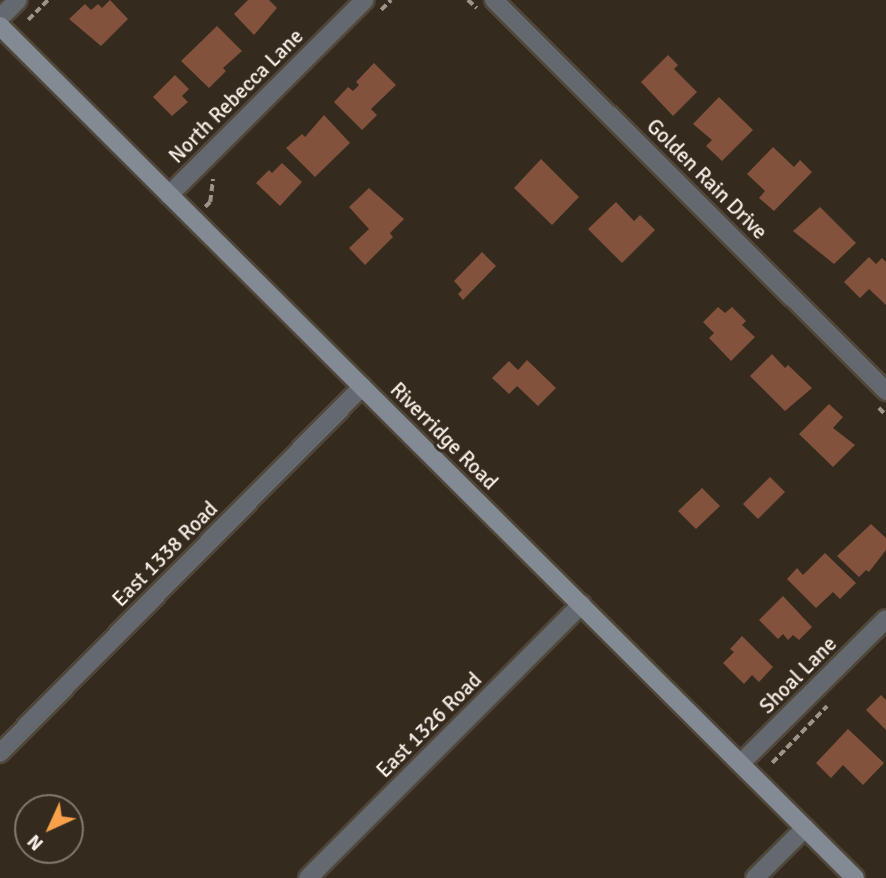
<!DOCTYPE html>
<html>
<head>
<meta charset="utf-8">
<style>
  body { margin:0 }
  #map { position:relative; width:886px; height:878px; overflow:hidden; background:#352a1e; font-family:Signika,sans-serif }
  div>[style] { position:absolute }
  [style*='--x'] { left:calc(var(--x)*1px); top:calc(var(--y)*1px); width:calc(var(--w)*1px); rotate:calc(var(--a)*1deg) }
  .building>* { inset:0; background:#82523c }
  .path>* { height:3.5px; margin-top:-1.75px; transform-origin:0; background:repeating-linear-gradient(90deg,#9d958b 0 7px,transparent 0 10.5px) }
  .roads { filter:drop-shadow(2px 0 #50463a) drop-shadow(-2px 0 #50463a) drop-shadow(0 2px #50463a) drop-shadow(0 -2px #50463a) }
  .street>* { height:18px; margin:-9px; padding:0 9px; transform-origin:9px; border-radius:9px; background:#63696f }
  .secondary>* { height:18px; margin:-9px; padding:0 9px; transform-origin:9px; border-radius:9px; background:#828b94 }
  span { translate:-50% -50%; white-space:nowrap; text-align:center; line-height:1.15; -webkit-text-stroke:6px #352a1e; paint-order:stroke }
  .street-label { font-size:21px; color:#f6efe7 }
  .north { position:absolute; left:14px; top:794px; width:70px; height:70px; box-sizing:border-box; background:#352a1e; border:2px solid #82796e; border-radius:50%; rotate:225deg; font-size:19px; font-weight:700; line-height:28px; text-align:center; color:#f6efe7 }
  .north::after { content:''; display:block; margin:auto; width:24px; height:32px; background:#f8a14a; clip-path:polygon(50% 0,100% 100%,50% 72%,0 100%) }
</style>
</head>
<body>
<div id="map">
  <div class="building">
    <div style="clip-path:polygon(110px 0,128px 19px,101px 46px,69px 19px,85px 4px,91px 10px,98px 4px,102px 8px)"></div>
    <div style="clip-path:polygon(248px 0,269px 0,277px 8px,254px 35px,234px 14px)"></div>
    <div style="clip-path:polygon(217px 26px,242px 51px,223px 68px,226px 71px,209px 88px,181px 61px)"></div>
    <div style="clip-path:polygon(668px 55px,678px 65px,674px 69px,697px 92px,673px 116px,641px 82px)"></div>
    <div style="clip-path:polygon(374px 63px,396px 85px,371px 109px,377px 115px,362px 130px,334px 102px,348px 87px,353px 91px,359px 85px,356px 82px)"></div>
    <div style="clip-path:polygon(175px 75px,189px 89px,182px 96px,188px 102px,172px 116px,153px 97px)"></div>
    <div style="clip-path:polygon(719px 97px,753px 130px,722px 161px,706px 146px,712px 140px,693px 124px)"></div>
    <div style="clip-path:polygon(324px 115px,350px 143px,315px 177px,286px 148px,302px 134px,305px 137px)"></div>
    <div style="clip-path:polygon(773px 147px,794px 167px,800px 160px,812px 172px,774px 211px,759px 198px,765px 191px,747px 174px)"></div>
    <div style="clip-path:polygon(541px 159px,579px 197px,552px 225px,514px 188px)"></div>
    <div style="clip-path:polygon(282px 163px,302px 182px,280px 206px,256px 183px,269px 170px,272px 173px)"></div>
    <div style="clip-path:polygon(369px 188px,404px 219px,390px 233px,393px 237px,365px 265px,349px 248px,369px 229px,349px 207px)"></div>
    <div style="clip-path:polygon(616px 202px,634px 221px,640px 215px,655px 230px,622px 263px,588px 229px)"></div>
    <div style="clip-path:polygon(820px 207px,856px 243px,834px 264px,793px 231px)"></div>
    <div style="clip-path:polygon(482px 252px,496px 266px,463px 300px,458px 294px,462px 290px,454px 281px)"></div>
    <div style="clip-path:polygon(869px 257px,876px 264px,882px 258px,886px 262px,886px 305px,869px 289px,860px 298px,844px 282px)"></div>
    <div style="clip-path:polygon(718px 307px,725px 313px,732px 307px,746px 321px,742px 325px,755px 337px,731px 361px,709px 338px,714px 333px,703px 322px)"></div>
    <div style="clip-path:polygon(772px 354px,785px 368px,788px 365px,812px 388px,785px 411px,750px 376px)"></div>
    <div style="clip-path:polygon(527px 360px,556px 388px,538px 406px,517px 386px,509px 394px,492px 378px,509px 361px,518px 370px)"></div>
    <div style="clip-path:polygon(829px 404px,843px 417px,833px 428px,855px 445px,833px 467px,799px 434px)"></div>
    <div style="clip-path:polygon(770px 477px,785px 492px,758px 519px,743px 504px)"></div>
    <div style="clip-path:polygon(702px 488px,720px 506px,696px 529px,678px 511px)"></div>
    <div style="clip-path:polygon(871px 524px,886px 538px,886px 550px,869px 572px,866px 570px,859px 577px,837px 556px)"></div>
    <div style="clip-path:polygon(825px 553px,856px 583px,840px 599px,833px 592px,816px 608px,787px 579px,797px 568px,803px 575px)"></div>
    <div style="clip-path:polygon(783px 596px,812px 627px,799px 640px,793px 635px,788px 640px,783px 634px,778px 639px,759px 620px)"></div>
    <div style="clip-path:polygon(742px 636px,773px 667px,759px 682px,752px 675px,744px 684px,723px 663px,734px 652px,730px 649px)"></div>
    <div style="clip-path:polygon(881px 695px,886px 700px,886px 730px,866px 710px)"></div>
    <div style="clip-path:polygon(848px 729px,884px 763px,863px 785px,843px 765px,831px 778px,816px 763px)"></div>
  </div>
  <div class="path">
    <div style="--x:468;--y:0;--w:12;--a:42"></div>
    <div style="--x:381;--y:10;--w:14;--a:-45"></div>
    <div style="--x:28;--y:20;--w:28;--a:-45"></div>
    <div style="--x:205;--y:207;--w:7;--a:-45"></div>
    <div style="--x:210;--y:202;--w:23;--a:-83"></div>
    <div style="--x:879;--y:408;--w:10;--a:45"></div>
    <div style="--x:772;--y:763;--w:79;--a:-46"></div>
  </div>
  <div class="roads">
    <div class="street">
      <div style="--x:494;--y:0;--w:554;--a:44.93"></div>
      <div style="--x:0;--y:18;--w:25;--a:-45"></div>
      <div style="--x:169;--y:195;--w:276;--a:-44.9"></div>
      <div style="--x:0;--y:753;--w:515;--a:-45.31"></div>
      <div style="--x:741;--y:763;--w:204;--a:-44.8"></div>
      <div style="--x:308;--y:878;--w:387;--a:-45"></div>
      <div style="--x:755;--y:878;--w:71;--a:-45"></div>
    </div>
    <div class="secondary">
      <div style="--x:0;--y:26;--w:1207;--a:44.9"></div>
    </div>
  </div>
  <div class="street-label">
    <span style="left:236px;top:96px;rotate:-45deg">North Rebecca Lane</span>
    <span style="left:707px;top:179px;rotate:45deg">Golden Rain Drive</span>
    <span style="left:444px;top:436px;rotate:45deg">Riverridge Road</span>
    <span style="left:165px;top:554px;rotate:-45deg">East 1338 Road</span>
    <span style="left:798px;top:675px;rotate:-45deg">Shoal Lane</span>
    <span style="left:429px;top:725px;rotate:-45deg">East 1326 Road</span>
  </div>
  <div class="north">N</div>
</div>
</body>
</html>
